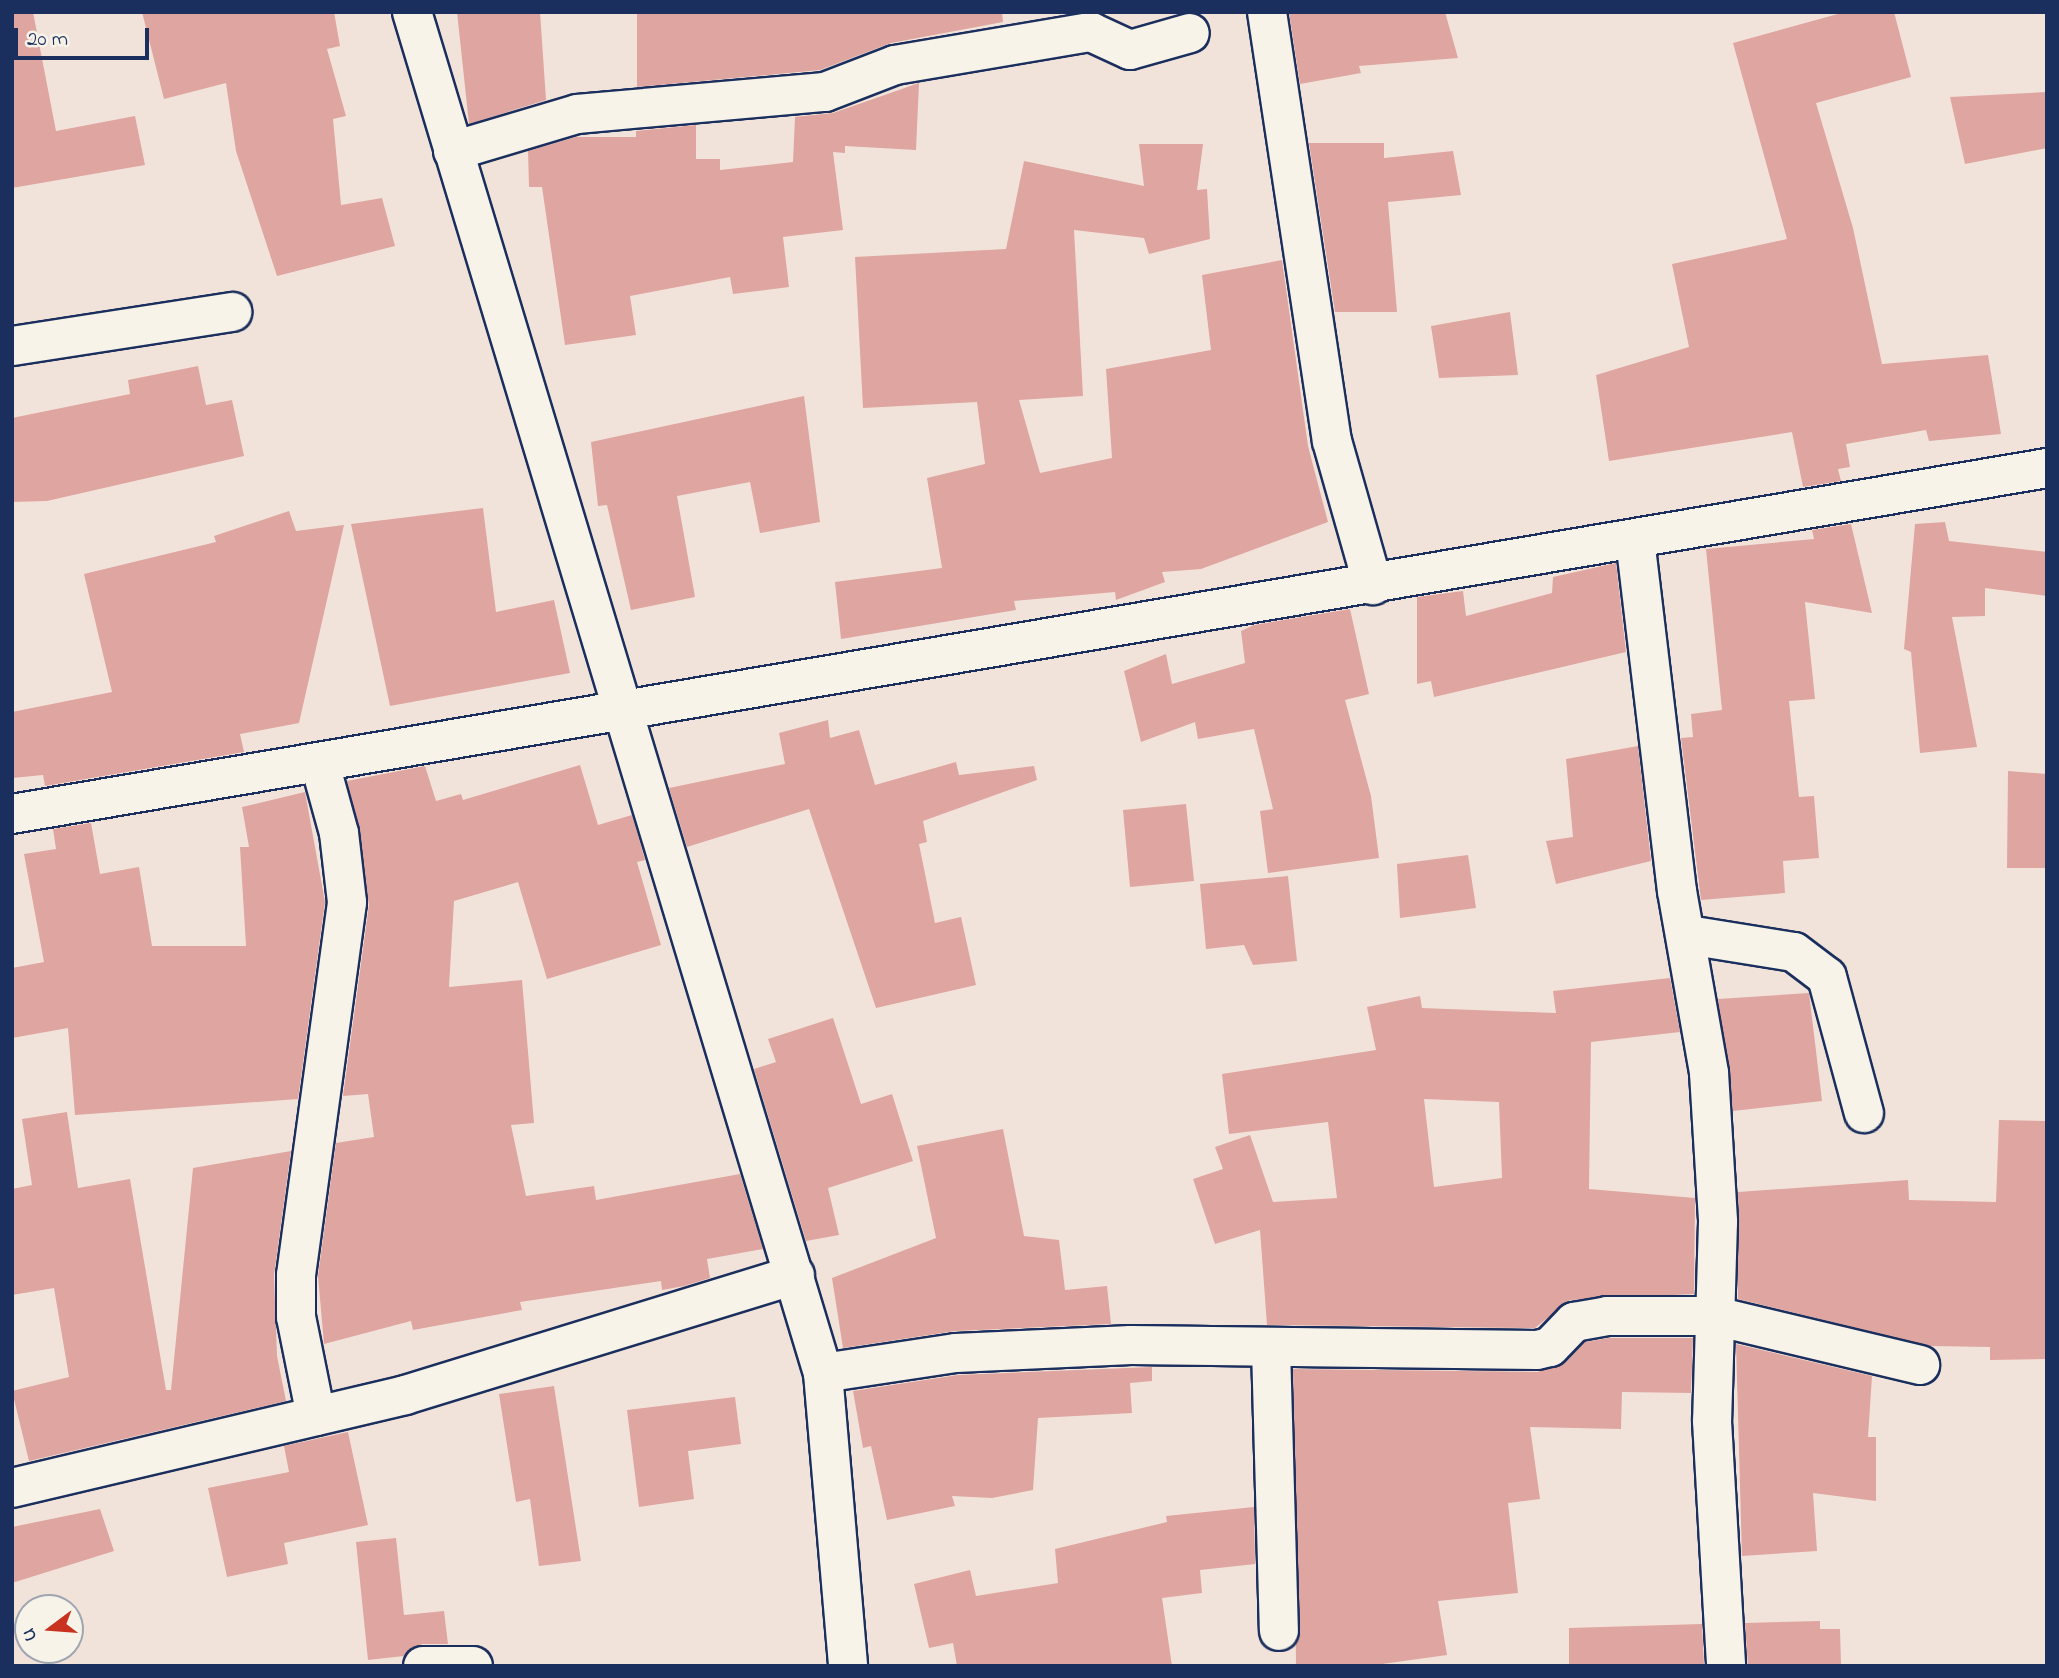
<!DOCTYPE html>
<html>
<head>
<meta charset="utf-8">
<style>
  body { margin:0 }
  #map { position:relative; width:2059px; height:1678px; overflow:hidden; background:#f2e3da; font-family:"Indie Flower",sans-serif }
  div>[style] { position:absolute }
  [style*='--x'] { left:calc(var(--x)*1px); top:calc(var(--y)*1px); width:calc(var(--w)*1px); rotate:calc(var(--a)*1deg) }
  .building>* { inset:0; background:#dfa5a0 }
  .roads { filter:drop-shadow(2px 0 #1b2f5e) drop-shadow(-2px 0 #1b2f5e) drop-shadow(0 2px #1b2f5e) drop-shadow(0 -2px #1b2f5e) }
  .street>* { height:38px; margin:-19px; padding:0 19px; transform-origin:19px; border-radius:19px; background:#f7f3e8 }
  span { translate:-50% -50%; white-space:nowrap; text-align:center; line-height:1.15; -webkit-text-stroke:6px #f7f3e8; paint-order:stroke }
  .frame { position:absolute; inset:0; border:14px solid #1b2f5e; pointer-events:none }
  .north { position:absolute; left:14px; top:1594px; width:70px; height:70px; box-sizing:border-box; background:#f7f3e8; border:2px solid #9fa5b1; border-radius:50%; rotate:254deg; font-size:19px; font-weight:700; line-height:28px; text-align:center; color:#1b2f5e }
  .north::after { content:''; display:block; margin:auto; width:24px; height:32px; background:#c8321e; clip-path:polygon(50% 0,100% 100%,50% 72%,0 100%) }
  .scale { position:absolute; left:14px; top:28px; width:135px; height:32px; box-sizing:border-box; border:4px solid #1b2f5e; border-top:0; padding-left:9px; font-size:21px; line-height:24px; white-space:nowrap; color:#1b2f5e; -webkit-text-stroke:5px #f7f3e8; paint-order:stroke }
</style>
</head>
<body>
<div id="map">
  <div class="building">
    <div style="clip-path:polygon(12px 12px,33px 12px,56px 131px,135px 116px,145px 165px,12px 188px)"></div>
    <div style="clip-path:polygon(142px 12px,334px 12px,340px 46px,327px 49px,346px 116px,333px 119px,341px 205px,382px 198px,395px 246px,277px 276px,236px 151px,226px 83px,164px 99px)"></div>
    <div style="clip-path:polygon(457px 12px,540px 12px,546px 100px,469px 124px)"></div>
    <div style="clip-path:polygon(637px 12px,1002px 12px,1003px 22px,891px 43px,820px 70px,637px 87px)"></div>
    <div style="clip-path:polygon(1289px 12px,1445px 12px,1458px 58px,1359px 66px,1361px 73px,1300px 84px)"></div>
    <div style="clip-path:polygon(1845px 12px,1894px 12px,1911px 77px,1816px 103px,1853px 228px,1882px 364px,1988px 355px,2001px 434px,1929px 441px,1926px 430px,1846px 444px,1850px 467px,1838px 469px,1841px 481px,1803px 487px,1792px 432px,1609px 461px,1596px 375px,1689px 347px,1672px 264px,1787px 239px,1733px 43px)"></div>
    <div style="clip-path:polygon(919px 83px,916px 150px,845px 146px,845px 153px,833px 152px,843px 230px,783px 237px,789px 287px,733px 294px,730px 277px,630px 296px,636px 335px,565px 345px,542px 187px,529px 187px,528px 151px,576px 137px,636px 137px,636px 131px,696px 125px,696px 159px,720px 159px,720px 170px,793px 162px,795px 117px,833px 113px)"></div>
    <div style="clip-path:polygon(2047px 92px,2047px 148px,1965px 164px,1950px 97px)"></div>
    <div style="clip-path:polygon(1309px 143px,1384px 143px,1384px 158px,1453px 151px,1461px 195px,1388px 202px,1397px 312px,1335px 312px)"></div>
    <div style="clip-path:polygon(1139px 144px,1203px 144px,1197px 190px,1207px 189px,1210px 239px,1149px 254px,1144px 238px,1074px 230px,1083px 396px,1019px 400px,1040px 473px,1112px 458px,1106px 369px,1211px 350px,1202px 275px,1282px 260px,1308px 446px,1328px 522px,1201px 569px,1162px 572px,1165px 582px,1116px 600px,1115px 592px,1014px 601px,1016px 610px,841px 639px,835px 582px,942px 568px,927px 478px,985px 464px,977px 402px,863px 408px,855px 257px,1006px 249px,1024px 161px,1144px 186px)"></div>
    <div style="clip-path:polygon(1510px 312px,1518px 375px,1439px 378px,1431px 326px)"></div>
    <div style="clip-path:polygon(198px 366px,206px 405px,232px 400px,244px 456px,47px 501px,12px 502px,12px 418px,130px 394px,128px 380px)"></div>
    <div style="clip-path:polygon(804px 396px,820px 522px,760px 533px,750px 482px,677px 496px,695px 597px,631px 610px,607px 505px,598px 506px,591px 442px)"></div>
    <div style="clip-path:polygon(483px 508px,496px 612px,554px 600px,570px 673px,390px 706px,351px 524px)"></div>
    <div style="clip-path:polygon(289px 511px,296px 531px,344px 525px,299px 723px,240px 734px,244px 752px,45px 786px,43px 775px,12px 778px,12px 712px,112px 692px,84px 574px,216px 542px,214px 536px)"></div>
    <div style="clip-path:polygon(1945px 522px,1949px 541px,2047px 552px,2047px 596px,1985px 588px,1985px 616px,1952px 617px,1977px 747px,1920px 753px,1911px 652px,1904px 649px,1915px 524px)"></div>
    <div style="clip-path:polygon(1851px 524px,1872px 613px,1805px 602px,1815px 699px,1789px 701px,1799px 797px,1814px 796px,1819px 858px,1783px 861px,1785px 893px,1701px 900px,1681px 738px,1693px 737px,1691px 714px,1722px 710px,1706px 549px,1814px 539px,1812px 530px)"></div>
    <div style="clip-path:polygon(1616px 563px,1626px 652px,1434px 697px,1431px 681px,1417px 684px,1417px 597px,1463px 591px,1466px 616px,1552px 593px,1553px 577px)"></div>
    <div style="clip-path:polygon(1350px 609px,1369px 694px,1345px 700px,1371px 796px,1379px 858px,1268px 873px,1260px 811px,1273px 809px,1254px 729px,1198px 739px,1195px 722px,1141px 742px,1124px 671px,1166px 654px,1172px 684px,1245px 663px,1241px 631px,1254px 625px)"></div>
    <div style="clip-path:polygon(828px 720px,830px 738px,859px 730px,875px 785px,956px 762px,959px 775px,1034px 766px,1037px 780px,923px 821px,927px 842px,919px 844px,935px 923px,961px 917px,976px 985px,876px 1008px,809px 809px,687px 847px,669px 788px,785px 764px,779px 733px)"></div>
    <div style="clip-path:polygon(1638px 746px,1651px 861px,1556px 884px,1546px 841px,1573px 837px,1566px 759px)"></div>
    <div style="clip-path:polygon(580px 765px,598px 825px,632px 815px,645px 860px,637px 862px,661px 945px,547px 979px,518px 882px,454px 901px,449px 987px,522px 980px,534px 1123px,511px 1125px,526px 1196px,594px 1186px,596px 1200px,740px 1174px,763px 1249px,707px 1259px,710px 1278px,684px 1286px,662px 1290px,661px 1281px,520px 1302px,522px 1310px,413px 1330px,411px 1321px,324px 1344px,318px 1276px,336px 1143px,374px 1137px,368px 1094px,343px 1096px,369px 905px,347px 781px,425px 766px,436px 801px,461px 794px,463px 800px)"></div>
    <div style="clip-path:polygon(2008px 771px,2047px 774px,2047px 868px,2007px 868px)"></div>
    <div style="clip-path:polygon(305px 792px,325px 902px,298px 1099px,75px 1115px,68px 1028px,12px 1038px,12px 968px,44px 962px,24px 854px,56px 849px,53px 829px,91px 823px,100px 874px,139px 867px,152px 946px,246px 946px,240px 847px,249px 847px,242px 807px)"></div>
    <div style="clip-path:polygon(1186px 804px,1194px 881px,1130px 887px,1123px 810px)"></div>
    <div style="clip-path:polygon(1468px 855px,1476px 908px,1400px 918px,1397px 864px)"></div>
    <div style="clip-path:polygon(1288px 876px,1297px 961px,1253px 965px,1244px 945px,1206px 949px,1200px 884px)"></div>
    <div style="clip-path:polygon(evenodd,1670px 978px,1680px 1032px,1591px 1042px,1589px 1189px,1695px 1198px,1694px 1294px,1570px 1300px,1535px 1328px,1267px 1325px,1260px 1230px,1215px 1244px,1193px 1179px,1223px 1169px,1215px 1147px,1250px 1135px,1273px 1202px,1337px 1198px,1328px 1122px,1229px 1134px,1222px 1074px,1376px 1050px,1367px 1007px,1420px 996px,1422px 1008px,1556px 1013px,1553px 991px,1670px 978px,1424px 1099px,1499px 1102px,1502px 1178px,1434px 1187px,1424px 1099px)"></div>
    <div style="clip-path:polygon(1809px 993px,1822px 1101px,1733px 1111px,1718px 999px)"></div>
    <div style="clip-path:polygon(833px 1018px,861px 1104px,892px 1094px,913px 1161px,828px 1188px,839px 1235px,806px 1241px,754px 1069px,776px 1062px,768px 1039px)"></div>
    <div style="clip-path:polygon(67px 1112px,78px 1188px,130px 1179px,166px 1390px,171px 1390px,193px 1168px,291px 1151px,274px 1275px,277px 1356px,286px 1401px,29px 1461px,12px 1391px,69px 1377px,54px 1288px,12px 1295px,12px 1189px,32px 1185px,22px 1119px)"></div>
    <div style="clip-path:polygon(1999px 1120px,2047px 1121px,2047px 1359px,1990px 1360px,1990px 1347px,1930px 1346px,1738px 1299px,1738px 1192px,1908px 1180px,1909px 1200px,1996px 1202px)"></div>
    <div style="clip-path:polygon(1003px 1129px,1024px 1236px,1059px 1240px,1065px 1290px,1107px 1286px,1111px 1324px,955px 1331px,843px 1348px,832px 1278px,936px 1238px,917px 1146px)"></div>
    <div style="clip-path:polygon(1609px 1338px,1693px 1338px,1691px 1393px,1622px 1392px,1621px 1429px,1530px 1427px,1540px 1499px,1508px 1503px,1518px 1593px,1438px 1601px,1447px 1655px,1368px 1666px,1296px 1666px,1293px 1369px,1537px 1372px,1565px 1363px,1585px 1342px)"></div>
    <div style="clip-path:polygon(1736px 1344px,1872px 1376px,1868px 1437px,1876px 1437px,1876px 1501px,1813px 1493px,1817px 1551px,1742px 1556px)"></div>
    <div style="clip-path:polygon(1152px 1367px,1152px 1381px,1130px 1383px,1132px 1413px,1038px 1418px,1033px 1490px,992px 1498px,952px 1496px,955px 1506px,887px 1520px,871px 1446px,863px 1448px,853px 1391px,958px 1375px)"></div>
    <div style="clip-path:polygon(554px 1386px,581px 1561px,539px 1566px,530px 1499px,516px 1502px,499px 1394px)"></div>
    <div style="clip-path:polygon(735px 1397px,741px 1444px,688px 1451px,694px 1499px,639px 1507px,627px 1410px)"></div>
    <div style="clip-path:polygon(348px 1432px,368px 1525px,284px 1543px,288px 1564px,227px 1577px,208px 1488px,289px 1472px,284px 1446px)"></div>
    <div style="clip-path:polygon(1254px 1507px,1255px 1564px,1200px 1570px,1202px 1593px,1162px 1598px,1172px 1666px,957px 1666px,953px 1643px,929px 1648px,914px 1584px,970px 1570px,976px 1596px,1058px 1583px,1055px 1549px,1167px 1522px,1166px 1516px)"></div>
    <div style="clip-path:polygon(100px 1509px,114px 1551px,12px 1583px,12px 1527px)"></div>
    <div style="clip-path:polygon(396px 1538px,404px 1615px,444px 1611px,448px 1644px,422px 1644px,404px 1656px,368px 1660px,356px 1542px)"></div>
    <div style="clip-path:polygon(1820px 1621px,1820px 1629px,1840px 1629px,1841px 1665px,1748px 1666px,1745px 1623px)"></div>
    <div style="clip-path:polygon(1702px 1624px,1704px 1666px,1569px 1666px,1569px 1628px)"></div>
  </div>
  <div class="roads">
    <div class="street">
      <div style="--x:412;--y:12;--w:1422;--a:73.2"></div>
      <div style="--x:823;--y:1373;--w:294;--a:85.1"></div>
      <div style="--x:1267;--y:12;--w:434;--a:81.4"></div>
      <div style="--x:1332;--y:441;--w:150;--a:74.1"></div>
      <div style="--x:453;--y:151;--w:129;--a:-16.6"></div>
      <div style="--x:577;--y:114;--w:249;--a:-5.1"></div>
      <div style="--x:825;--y:92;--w:75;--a:-21.1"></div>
      <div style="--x:895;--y:65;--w:199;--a:-9.6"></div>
      <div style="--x:1091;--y:32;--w:43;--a:24.8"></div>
      <div style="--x:1130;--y:50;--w:62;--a:-15.8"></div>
      <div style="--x:12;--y:346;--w:223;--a:-8.8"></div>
      <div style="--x:1635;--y:539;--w:354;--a:83.2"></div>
      <div style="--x:1677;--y:891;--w:185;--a:80"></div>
      <div style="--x:1709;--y:1073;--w:149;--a:86.5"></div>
      <div style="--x:1718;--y:1222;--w:199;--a:91.7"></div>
      <div style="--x:1712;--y:1421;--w:245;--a:86.7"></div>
      <div style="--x:12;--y:814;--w:2064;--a:-9.65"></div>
      <div style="--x:1688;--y:935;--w:107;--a:9.1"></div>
      <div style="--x:1794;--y:952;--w:41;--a:37.1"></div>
      <div style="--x:1827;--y:977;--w:141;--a:74.8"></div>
      <div style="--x:1271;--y:1348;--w:283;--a:88.4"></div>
      <div style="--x:823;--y:1373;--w:134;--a:-8.6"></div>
      <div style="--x:956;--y:1353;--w:175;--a:-2.6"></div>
      <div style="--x:1131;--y:1345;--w:406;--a:0.7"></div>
      <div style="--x:1537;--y:1350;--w:13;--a:-13"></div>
      <div style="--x:1550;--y:1347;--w:35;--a:-46"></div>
      <div style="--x:1574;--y:1322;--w:34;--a:-10"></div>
      <div style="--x:1607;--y:1316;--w:108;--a:0"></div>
      <div style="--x:1715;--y:1316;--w:211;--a:13.4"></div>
      <div style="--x:316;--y:1416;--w:101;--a:-101.4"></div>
      <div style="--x:296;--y:1317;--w:42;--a:-90"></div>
      <div style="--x:296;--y:1275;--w:376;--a:-82.2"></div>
      <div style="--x:347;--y:902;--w:69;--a:-96.6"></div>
      <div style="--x:339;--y:833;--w:72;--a:-105.4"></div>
      <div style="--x:12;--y:1488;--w:404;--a:-13.3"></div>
      <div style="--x:405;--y:1395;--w:408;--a:-17.1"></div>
      <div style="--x:423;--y:1666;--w:50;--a:0"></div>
    </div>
  </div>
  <div class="frame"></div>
  <div class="north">U</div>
  <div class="scale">20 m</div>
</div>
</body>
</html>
